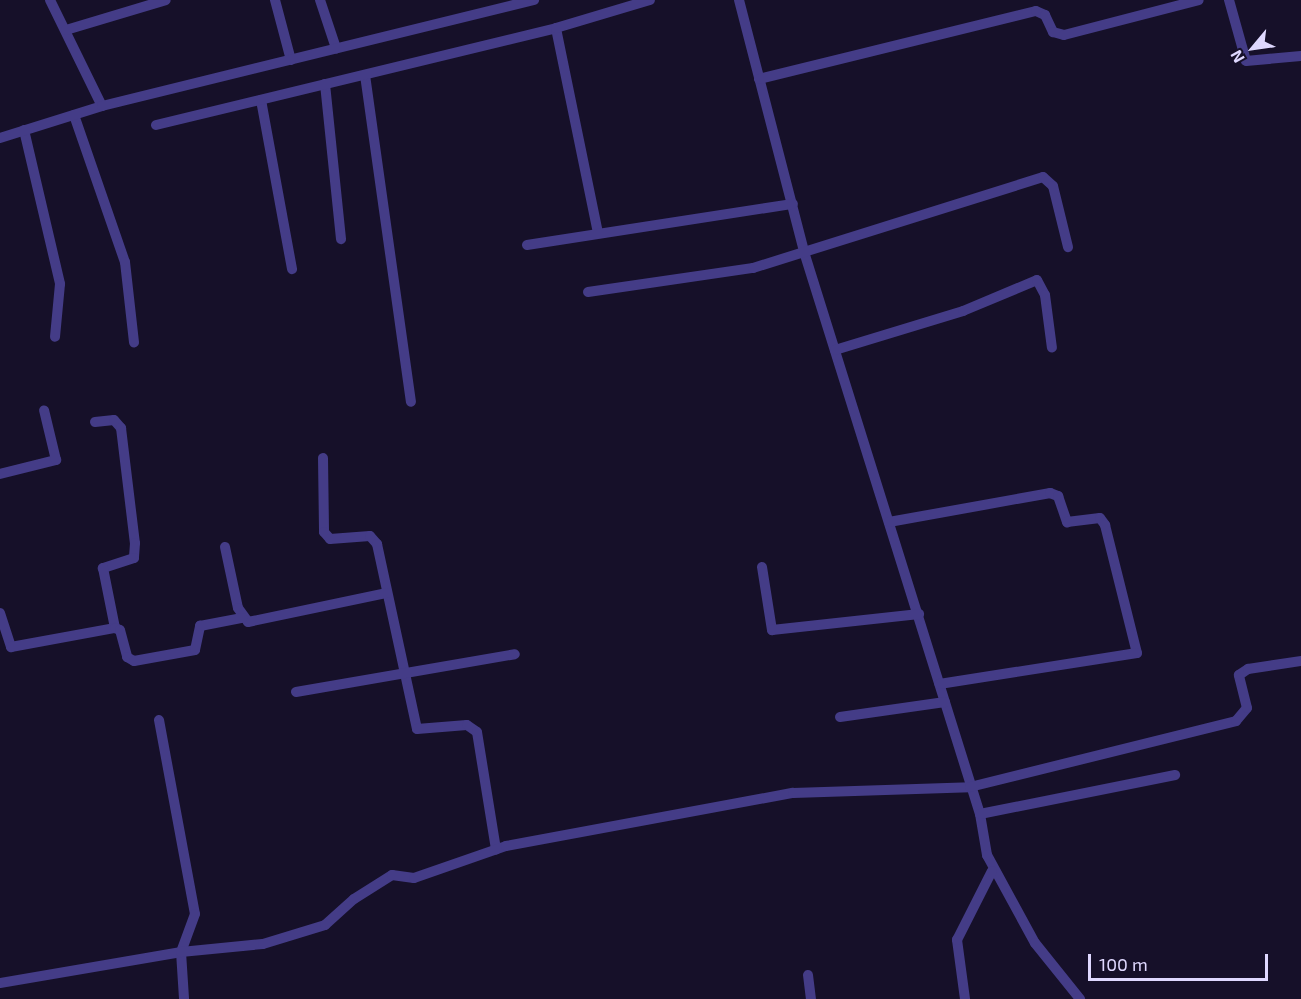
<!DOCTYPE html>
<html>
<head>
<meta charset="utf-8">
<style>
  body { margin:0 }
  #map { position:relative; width:1301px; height:999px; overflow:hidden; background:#161029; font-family:"Exo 2",sans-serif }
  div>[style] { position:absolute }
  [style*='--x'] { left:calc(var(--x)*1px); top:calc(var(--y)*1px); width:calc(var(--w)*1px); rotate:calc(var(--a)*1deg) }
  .street>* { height:10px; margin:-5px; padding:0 5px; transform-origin:5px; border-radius:5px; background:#443c87 }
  span { translate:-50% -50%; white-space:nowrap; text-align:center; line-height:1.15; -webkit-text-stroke:4.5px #161029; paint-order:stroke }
  .north { position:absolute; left:1223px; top:18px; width:60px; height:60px; -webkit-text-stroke:4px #161029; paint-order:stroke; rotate:241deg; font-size:16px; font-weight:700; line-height:24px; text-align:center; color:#dfd8ff }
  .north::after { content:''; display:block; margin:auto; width:21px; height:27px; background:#dfd8ff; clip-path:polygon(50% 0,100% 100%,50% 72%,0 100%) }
  .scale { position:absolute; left:1088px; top:954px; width:180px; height:27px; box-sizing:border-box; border:3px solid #dfd8ff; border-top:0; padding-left:8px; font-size:18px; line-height:21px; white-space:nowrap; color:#dfd8ff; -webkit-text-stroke:4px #161029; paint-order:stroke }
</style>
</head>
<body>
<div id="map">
  <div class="street">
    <div style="--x:50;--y:0;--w:118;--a:63.9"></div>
    <div style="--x:275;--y:0;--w:62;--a:75.1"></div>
    <div style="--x:320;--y:0;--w:51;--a:71.6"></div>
    <div style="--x:739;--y:0;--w:263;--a:75.5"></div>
    <div style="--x:805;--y:255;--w:586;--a:72.62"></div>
    <div style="--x:980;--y:814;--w:42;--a:80.3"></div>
    <div style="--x:987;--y:855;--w:100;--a:61.4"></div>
    <div style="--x:1035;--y:943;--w:72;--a:51.2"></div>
    <div style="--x:1229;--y:0;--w:63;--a:74.4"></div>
    <div style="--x:1246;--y:61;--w:55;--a:-5.2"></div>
    <div style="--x:66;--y:30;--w:104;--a:-16.7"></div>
    <div style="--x:365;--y:75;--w:330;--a:82"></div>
    <div style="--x:759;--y:79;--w:285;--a:-13.8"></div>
    <div style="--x:1036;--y:11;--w:10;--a:24"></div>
    <div style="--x:1045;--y:15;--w:19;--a:65"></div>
    <div style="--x:1053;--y:32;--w:11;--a:15"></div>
    <div style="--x:1064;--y:35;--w:139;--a:-14.5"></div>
    <div style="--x:325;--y:84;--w:156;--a:84.1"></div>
    <div style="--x:261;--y:100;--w:172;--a:79.6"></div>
    <div style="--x:74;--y:115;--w:156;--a:70.9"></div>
    <div style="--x:125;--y:262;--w:81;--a:83.6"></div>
    <div style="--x:156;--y:125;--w:412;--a:-13.6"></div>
    <div style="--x:24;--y:130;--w:158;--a:76.8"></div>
    <div style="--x:60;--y:284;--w:53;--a:95.4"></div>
    <div style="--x:0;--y:138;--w:107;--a:-17.4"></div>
    <div style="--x:102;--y:106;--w:445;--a:-13.8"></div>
    <div style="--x:598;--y:233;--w:209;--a:-101.6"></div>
    <div style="--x:556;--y:28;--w:98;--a:-16.6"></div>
    <div style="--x:527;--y:245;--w:269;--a:-8.8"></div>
    <div style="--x:588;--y:292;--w:167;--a:-8.3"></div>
    <div style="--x:753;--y:268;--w:304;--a:-17.4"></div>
    <div style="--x:1043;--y:177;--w:13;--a:42"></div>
    <div style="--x:1053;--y:186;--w:63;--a:76.2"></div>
    <div style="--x:835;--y:350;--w:134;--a:-16.9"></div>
    <div style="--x:963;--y:311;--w:80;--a:-22.7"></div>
    <div style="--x:1037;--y:280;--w:17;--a:62"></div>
    <div style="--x:1045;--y:295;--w:53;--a:82.5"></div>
    <div style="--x:95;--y:422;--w:19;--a:-6"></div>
    <div style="--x:114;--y:420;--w:11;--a:49"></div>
    <div style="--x:121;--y:428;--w:116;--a:83.1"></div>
    <div style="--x:135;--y:543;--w:15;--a:94"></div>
    <div style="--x:134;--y:558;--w:33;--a:162"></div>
    <div style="--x:103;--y:568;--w:61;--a:78.7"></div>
    <div style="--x:323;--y:458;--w:74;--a:89.2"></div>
    <div style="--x:324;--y:532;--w:9;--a:49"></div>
    <div style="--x:330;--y:539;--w:40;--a:-4.3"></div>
    <div style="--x:370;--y:536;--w:11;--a:49"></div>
    <div style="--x:377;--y:544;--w:189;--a:77.8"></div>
    <div style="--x:417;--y:729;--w:50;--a:-4.6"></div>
    <div style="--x:467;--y:725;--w:12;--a:35"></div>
    <div style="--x:477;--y:732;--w:119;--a:80.8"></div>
    <div style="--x:0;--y:474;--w:58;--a:-14"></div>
    <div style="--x:56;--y:460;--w:51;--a:-103.5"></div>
    <div style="--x:889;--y:522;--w:164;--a:-10.2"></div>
    <div style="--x:1050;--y:493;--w:9;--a:21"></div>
    <div style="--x:1058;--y:496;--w:28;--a:71"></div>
    <div style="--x:1067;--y:522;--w:33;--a:-7"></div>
    <div style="--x:1100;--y:518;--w:9;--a:54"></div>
    <div style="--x:1105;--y:525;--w:132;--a:76"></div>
    <div style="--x:1137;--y:653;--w:200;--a:171.1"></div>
    <div style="--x:225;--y:547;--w:62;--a:78"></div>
    <div style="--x:238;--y:608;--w:17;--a:54"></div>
    <div style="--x:248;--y:622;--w:142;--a:-11.8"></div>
    <div style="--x:762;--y:567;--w:64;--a:81"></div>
    <div style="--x:772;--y:630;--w:148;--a:-6.2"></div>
    <div style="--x:0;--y:613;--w:36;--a:72"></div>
    <div style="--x:11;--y:647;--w:106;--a:-10.4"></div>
    <div style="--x:115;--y:628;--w:5;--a:22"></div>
    <div style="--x:120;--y:630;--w:28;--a:75"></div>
    <div style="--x:127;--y:657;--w:8;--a:30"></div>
    <div style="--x:134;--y:661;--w:62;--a:-10.2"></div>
    <div style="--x:195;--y:650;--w:25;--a:-78"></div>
    <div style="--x:200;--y:626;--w:43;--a:-10.8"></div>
    <div style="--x:296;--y:692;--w:222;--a:-9.8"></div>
    <div style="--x:840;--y:717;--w:106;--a:-8.1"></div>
    <div style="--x:159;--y:720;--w:197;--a:79.5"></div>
    <div style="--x:195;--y:914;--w:40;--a:110.2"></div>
    <div style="--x:181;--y:952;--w:47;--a:86.3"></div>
    <div style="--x:980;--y:814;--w:199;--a:-11.3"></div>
    <div style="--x:808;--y:975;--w:24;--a:83"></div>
    <div style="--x:0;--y:983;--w:184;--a:-9.7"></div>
    <div style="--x:181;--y:952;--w:82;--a:-5.6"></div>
    <div style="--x:263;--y:944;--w:65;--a:-17"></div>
    <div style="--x:325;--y:925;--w:39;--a:-42"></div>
    <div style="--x:354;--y:899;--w:45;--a:-32.3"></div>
    <div style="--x:392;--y:875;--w:22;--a:8"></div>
    <div style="--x:414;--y:878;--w:97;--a:-19.2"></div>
    <div style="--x:506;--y:846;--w:292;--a:-10.5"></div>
    <div style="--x:793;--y:793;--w:177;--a:-1.9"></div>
    <div style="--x:970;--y:787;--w:274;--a:-13.9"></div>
    <div style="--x:1236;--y:721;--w:17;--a:-50"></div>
    <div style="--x:1247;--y:708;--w:34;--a:-104"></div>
    <div style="--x:1239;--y:675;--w:11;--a:-34"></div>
    <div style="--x:1248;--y:669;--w:54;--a:-8.6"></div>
    <div style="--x:965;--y:999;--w:60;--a:-97.7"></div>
    <div style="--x:957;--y:940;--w:77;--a:-63.1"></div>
  </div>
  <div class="north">N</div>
  <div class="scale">100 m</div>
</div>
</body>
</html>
